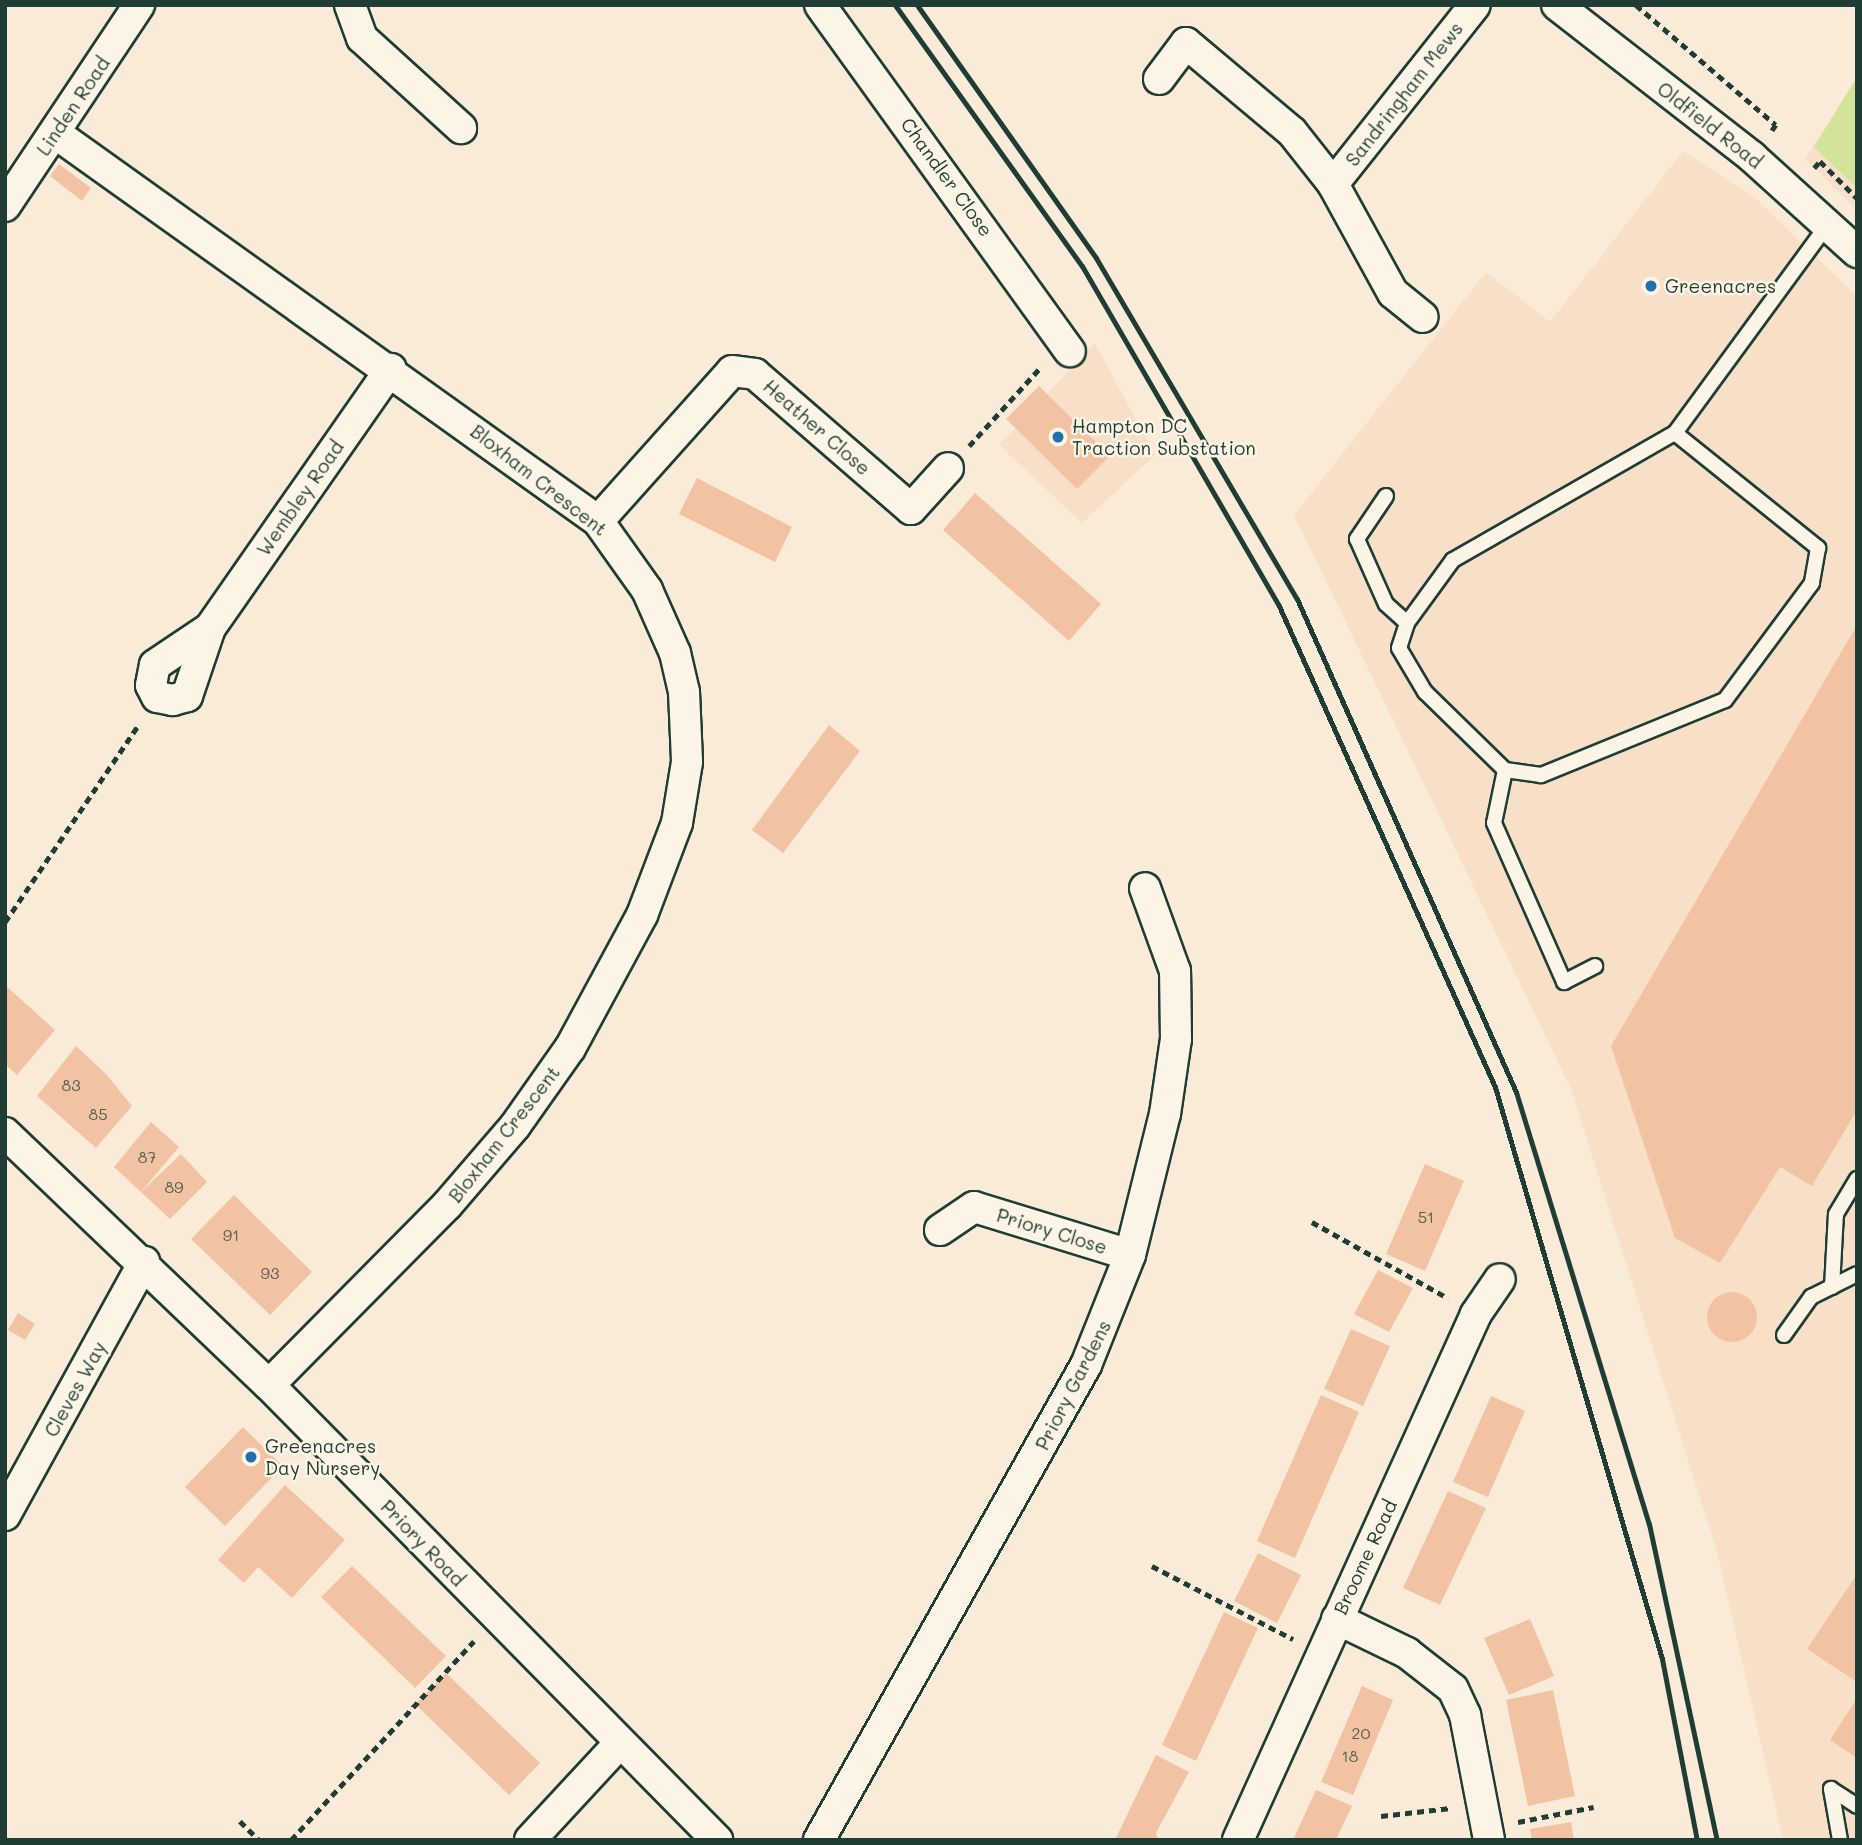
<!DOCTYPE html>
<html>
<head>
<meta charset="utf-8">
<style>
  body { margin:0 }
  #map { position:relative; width:1862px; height:1845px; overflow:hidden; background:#faebd8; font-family:Mali,sans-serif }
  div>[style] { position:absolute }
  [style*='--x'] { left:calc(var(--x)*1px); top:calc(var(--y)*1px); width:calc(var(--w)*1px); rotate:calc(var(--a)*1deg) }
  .built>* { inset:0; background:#f8dfc8 }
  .green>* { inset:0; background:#d2e498 }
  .building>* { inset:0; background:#f2c3a2 }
  .round { border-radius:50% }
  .path>* { height:4.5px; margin-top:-2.25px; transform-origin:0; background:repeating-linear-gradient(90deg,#1f3d34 0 7px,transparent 0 12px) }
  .roads { filter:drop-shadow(2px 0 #1f3d34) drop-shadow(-2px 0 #1f3d34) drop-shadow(0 2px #1f3d34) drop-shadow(0 -2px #1f3d34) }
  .service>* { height:14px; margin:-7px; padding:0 7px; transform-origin:7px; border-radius:7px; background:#fcf5e5 }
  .minor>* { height:30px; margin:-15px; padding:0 15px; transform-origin:15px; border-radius:15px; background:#fcf5e5 }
  .rail>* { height:5px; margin:-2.5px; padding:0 2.5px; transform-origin:2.5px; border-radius:2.5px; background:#1f3d34 }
  .dots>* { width:19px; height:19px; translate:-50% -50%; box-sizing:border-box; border:4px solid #fcf5e5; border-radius:50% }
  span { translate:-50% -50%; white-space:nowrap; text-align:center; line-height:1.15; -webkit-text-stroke:5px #fcf5e5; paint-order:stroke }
  .number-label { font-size:16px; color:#545e50 }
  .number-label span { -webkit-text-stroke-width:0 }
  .street-label { font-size:19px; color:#1f3d34 }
  .poi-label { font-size:19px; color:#1f3d34 }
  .left { translate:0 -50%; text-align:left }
  .frame { position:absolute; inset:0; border:7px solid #1f3d34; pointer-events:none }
</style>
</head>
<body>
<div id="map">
  <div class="built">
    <div style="clip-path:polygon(1857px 78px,1857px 210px,1805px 159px)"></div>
    <div style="clip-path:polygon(1683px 151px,1754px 197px,1857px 296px,1857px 1840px,1783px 1840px,1717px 1552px,1571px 1089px,1294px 515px,1486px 272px,1550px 322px)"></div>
    <div style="clip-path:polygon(1095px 343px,1155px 455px,1082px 523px,999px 445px)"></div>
  </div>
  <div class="green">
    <div style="clip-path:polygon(1857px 77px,1857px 188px,1814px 147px)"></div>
  </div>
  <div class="building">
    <div style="clip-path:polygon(59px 164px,91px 188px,82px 201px,50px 176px)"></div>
    <div style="clip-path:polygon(1039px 386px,1110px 456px,1077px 489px,1006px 419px)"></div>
    <div style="clip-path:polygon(697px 478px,792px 527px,775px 562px,679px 514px)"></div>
    <div style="clip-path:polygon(975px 493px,1101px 604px,1069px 641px,943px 530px)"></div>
    <div style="clip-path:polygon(1857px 625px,1857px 1110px,1812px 1186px,1780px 1167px,1720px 1263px,1675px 1238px,1611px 1046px)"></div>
    <div style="clip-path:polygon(829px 725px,860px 751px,783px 853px,752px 830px)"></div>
    <div style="clip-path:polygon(5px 985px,55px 1030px,17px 1075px,5px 1064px)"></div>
    <div style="clip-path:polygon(76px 1046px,106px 1074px,132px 1106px,96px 1148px,37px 1096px)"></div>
    <div style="clip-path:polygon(151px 1122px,179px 1147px,141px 1192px,114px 1167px)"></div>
    <div style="clip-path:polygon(181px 1154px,207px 1182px,170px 1219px,141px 1192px)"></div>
    <div style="clip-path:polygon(1425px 1164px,1464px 1181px,1425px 1271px,1386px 1254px)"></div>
    <div style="clip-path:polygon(234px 1195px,312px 1272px,270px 1315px,191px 1239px)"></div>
    <div style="clip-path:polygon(1378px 1270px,1413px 1288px,1389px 1332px,1354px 1314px)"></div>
    <div class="round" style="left:1707px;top:1292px;width:50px;height:50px"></div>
    <div style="clip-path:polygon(18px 1313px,35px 1324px,25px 1340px,8px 1330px)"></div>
    <div style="clip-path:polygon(1351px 1329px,1390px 1346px,1363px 1406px,1324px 1389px)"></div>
    <div style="clip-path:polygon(1321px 1395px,1359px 1412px,1295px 1558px,1257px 1541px)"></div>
    <div style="clip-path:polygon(1491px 1396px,1525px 1411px,1488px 1497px,1453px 1482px)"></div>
    <div style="clip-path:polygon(243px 1427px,283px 1466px,225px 1526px,185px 1487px)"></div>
    <div style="clip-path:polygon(285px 1485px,345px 1540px,292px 1598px,258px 1567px,244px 1583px,218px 1560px)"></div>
    <div style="clip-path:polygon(1448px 1491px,1486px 1508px,1440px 1605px,1403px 1588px)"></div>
    <div style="clip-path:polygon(1258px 1553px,1301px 1575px,1277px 1623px,1234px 1601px)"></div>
    <div style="clip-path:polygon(352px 1566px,446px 1656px,415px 1688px,321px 1597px)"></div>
    <div style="clip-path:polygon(1857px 1574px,1857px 1682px,1807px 1649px)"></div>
    <div style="clip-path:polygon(1224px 1612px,1258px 1628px,1196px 1761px,1162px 1745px)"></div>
    <div style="clip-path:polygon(1530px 1619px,1554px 1676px,1509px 1695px,1484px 1638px)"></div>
    <div style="clip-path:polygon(446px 1673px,540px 1763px,509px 1795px,415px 1704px)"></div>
    <div style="clip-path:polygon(1362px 1686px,1393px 1700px,1353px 1795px,1321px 1782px)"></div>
    <div style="clip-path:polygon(1553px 1690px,1575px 1796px,1528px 1806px,1506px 1700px)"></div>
    <div style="clip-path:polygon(1857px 1698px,1857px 1758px,1830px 1740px)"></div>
    <div style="clip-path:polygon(1156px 1755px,1189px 1772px,1156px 1833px,1158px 1840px,1115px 1840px)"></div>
    <div style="clip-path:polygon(1316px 1790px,1352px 1806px,1336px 1840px,1293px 1840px)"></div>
    <div style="clip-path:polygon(1571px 1822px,1574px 1840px,1532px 1840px,1530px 1829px)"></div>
  </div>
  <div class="path">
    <div style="--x:1636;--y:5;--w:184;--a:40.6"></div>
    <div style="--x:1776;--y:125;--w:7;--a:124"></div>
    <div style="--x:1814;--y:168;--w:9;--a:-49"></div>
    <div style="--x:1820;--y:161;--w:52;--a:45"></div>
    <div style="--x:969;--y:446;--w:107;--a:-47.7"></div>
    <div style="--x:5;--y:922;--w:239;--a:-55.9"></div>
    <div style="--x:1312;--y:1222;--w:156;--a:29.2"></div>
    <div style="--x:1152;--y:1566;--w:159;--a:27.4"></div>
    <div style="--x:1381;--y:1816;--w:70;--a:-6.5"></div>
    <div style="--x:240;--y:1821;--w:27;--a:45"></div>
    <div style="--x:1518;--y:1822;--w:77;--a:-11.2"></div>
    <div style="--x:291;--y:1840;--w:270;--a:-47.4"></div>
  </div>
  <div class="roads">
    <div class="service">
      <div style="--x:1675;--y:433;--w:184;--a:38.8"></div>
      <div style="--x:1818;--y:548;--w:36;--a:100"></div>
      <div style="--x:1812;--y:583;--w:146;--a:126.6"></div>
      <div style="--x:1725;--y:700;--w:199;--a:157.8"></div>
      <div style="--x:1541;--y:775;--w:36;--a:-172"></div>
      <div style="--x:1505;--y:770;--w:112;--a:-135.7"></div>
      <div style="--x:1425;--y:692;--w:51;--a:-120.6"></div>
      <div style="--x:1399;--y:648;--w:26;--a:-72"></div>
      <div style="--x:1407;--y:623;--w:78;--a:-53.9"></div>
      <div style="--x:1453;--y:560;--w:256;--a:-29.8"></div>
      <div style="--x:1675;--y:433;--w:259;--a:-53.8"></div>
      <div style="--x:1386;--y:496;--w:52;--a:124"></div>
      <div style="--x:1357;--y:539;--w:71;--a:66"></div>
      <div style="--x:1386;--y:604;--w:28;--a:42"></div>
      <div style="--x:1505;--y:770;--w:54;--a:101.7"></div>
      <div style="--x:1494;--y:823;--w:174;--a:66.2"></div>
      <div style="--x:1564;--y:982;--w:35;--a:-27"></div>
      <div style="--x:1832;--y:1287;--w:73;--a:-86.9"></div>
      <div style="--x:1836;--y:1214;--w:41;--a:-59"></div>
      <div style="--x:1784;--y:1335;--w:47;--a:-54.6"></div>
      <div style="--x:1811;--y:1297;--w:51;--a:-26.6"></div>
      <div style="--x:1840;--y:1840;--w:52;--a:-100"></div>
      <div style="--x:1831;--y:1789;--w:31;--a:33"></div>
    </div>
    <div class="minor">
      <div style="--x:350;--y:5;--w:35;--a:70"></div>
      <div style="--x:362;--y:38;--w:134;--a:42.3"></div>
      <div style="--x:820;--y:5;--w:427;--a:54.2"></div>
      <div style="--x:1557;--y:5;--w:247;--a:37.9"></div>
      <div style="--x:1752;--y:157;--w:142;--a:42.1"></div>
      <div style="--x:1159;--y:79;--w:45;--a:-53.1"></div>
      <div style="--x:1186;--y:43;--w:138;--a:40"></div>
      <div style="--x:1292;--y:132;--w:66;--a:51.7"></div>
      <div style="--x:1333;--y:184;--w:124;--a:61.2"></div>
      <div style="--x:1393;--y:293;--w:38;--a:39"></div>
      <div style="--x:55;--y:133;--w:667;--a:35.55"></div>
      <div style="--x:598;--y:521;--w:85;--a:54.6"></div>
      <div style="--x:647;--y:590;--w:69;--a:66"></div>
      <div style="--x:675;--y:653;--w:40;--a:77"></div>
      <div style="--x:684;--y:692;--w:70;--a:87.5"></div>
      <div style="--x:687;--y:762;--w:62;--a:99.3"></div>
      <div style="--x:677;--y:823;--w:98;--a:110.8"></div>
      <div style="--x:642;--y:915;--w:151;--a:118.4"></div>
      <div style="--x:570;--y:1048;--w:95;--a:125.2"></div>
      <div style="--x:515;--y:1126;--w:104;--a:130.7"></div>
      <div style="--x:447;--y:1205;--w:253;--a:134.7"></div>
      <div style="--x:1333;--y:184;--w:228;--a:-51.6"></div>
      <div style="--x:5;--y:206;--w:242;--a:-56.3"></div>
      <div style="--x:598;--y:521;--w:201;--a:-48.2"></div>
      <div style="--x:732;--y:371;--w:23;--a:7"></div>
      <div style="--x:755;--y:374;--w:206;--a:40.9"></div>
      <div style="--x:911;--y:509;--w:55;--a:-47.9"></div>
      <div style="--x:210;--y:628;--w:316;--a:-55.1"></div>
      <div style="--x:210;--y:628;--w:72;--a:108.7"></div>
      <div style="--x:187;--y:696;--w:15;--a:164"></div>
      <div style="--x:173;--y:700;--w:16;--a:-169"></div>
      <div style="--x:157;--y:697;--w:13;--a:-117"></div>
      <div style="--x:151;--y:685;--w:20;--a:-79"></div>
      <div style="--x:155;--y:665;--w:66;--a:-33.9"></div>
      <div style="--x:5;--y:1133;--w:365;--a:43.7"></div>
      <div style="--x:269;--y:1385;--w:639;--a:45.44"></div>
      <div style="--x:940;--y:1230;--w:41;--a:-34.1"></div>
      <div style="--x:974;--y:1207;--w:163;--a:17.1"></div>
      <div style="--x:5;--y:1515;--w:289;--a:-61.2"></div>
      <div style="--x:1337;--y:1619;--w:78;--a:25.9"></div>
      <div style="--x:1407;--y:1653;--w:58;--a:38"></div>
      <div style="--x:1453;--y:1689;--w:29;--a:65"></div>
      <div style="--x:1465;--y:1715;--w:127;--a:79.1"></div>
      <div style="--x:530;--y:1840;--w:131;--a:-47.2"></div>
      <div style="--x:819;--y:1840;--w:545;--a:-60.66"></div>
      <div style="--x:1086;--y:1365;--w:118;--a:-68.2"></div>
      <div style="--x:1130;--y:1255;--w:145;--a:-76.1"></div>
      <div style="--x:1165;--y:1114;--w:76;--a:-81.7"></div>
      <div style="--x:1176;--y:1039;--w:68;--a:-90.8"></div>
      <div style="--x:1175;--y:971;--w:88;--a:-109.9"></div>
      <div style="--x:1238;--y:1840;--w:577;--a:-65.65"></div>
      <div style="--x:1476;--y:1314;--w:42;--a:-55.6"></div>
    </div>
  </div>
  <div class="rail">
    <div style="--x:895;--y:5;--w:321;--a:54.4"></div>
    <div style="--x:1082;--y:266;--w:393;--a:59.9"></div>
    <div style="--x:1279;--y:606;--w:527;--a:65.82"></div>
    <div style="--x:1495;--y:1087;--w:596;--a:73.72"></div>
    <div style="--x:1662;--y:1659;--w:184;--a:79.1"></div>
    <div style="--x:917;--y:5;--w:310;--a:54.7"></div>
    <div style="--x:1096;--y:258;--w:396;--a:59.5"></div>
    <div style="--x:1297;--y:599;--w:539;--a:66.05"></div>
    <div style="--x:1516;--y:1092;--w:452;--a:72.9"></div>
    <div style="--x:1649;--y:1524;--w:323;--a:77.9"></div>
  </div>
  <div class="dots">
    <div style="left:1651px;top:286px;background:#1f6fb2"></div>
    <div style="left:1058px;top:437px;background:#1f6fb2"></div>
    <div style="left:251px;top:1457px;background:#1f6fb2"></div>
  </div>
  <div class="number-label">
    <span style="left:71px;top:1085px">83</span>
    <span style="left:98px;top:1114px">85</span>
    <span style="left:147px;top:1157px">87</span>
    <span style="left:174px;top:1187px">89</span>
    <span style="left:1426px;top:1217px">51</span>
    <span style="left:231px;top:1235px">91</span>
    <span style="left:270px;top:1273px">93</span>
    <span style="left:1361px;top:1733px">20</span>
    <span style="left:1350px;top:1756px">18</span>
  </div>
  <div class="street-label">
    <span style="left:1404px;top:94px;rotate:-52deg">Sandringham Mews</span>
    <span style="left:73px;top:106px;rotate:-56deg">Linden Road</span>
    <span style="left:1710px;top:125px;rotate:38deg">Oldfield Road</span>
    <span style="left:947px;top:177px;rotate:54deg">Chandler Close</span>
    <span style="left:817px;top:427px;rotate:41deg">Heather Close</span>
    <span style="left:539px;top:480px;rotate:38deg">Bloxham Crescent</span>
    <span style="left:300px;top:498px;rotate:-55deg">Wembley Road</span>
    <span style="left:504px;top:1134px;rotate:-52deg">Bloxham Crescent</span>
    <span style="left:1052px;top:1231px;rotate:17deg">Priory Close</span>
    <span style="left:1073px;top:1385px;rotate:-63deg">Priory Gardens</span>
    <span style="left:75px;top:1389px;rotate:-61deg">Cleves Way</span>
    <span style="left:423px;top:1543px;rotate:46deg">Priory Road</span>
    <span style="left:1365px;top:1557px;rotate:-65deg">Broome Road</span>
  </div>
  <div class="poi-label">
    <span class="left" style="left:1665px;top:286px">Greenacres</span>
    <span class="left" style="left:1072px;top:437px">Hampton DC<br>Traction Substation</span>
    <span class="left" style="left:265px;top:1457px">Greenacres<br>Day Nursery</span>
  </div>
  <div class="frame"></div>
</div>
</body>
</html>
